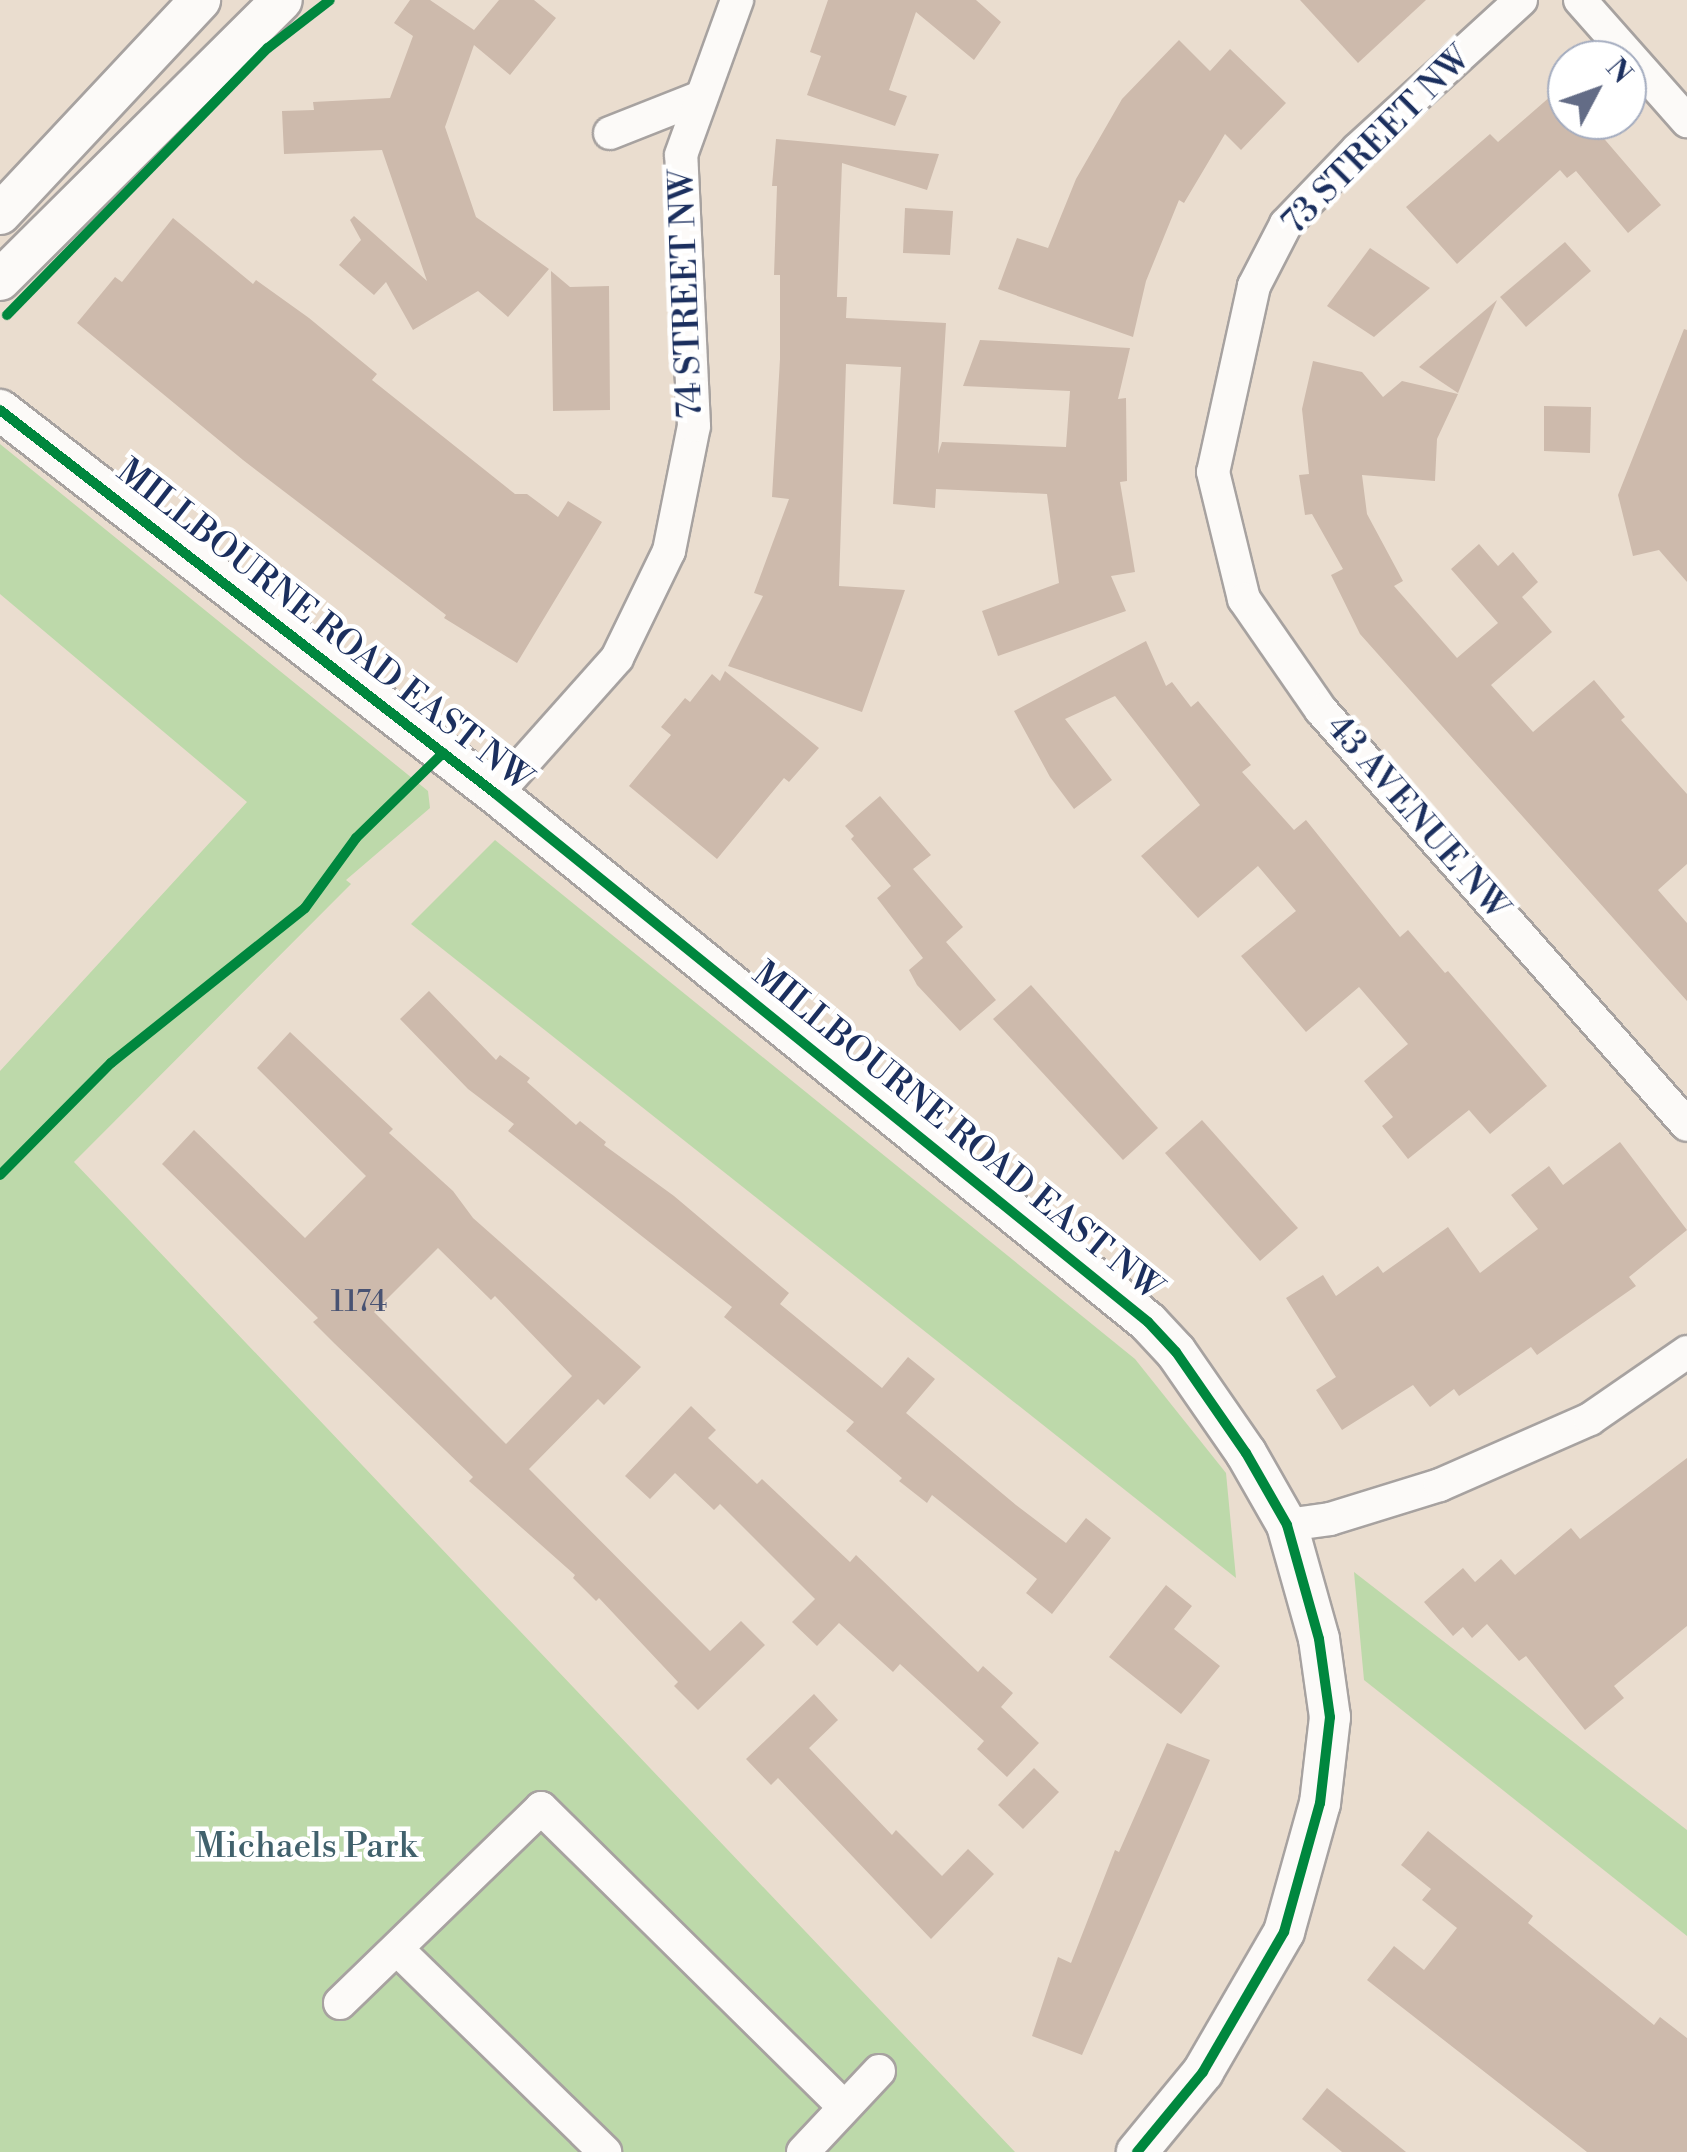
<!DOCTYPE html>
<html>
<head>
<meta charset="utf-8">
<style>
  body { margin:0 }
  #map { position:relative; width:1687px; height:2152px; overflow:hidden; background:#eaddcf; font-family:"Libre Bodoni",serif }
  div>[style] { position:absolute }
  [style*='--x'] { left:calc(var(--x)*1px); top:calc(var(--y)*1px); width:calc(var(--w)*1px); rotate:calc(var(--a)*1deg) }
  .green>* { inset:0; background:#bdd9aa }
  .building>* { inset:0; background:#cdbaac }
  .roads { filter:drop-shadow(2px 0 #a7a2a0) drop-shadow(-2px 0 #a7a2a0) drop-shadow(0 2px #a7a2a0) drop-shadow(0 -2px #a7a2a0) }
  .minor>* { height:32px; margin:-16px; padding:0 16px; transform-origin:16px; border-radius:16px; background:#fcfaf8 }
  .tertiary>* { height:40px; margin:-20px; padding:0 20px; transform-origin:20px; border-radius:20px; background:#fcfaf8 }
  .cycleway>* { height:10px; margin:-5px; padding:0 5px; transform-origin:5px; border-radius:5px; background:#00873e }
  span { translate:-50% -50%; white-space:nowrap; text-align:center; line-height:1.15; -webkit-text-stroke:9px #fff; paint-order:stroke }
  .number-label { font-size:30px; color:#485272 }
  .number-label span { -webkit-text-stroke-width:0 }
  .street-label { font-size:35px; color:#1b2f5e }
  .park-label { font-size:35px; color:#41616c }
  .north { position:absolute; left:1547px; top:40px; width:100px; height:100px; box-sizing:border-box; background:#fff; border:2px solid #a4acbf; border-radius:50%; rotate:49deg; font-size:28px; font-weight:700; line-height:40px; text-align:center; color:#1b2f5e }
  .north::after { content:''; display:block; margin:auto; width:35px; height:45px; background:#636c86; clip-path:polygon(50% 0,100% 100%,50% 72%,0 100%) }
</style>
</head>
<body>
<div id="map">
  <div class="green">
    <div style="clip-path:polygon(0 444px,428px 791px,430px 808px,346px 880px,351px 884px,74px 1162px,1015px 2152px,0 2152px,0 1071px,247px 802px,0 594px)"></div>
    <div style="clip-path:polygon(495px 840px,1135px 1359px,1226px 1473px,1236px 1578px,411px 924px)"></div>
    <div style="clip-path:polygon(1354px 1572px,1687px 1830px,1687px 1936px,1364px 1680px)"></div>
  </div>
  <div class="building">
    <div style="clip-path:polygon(410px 0,430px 0,474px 30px,499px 0,534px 0,556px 18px,510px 75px,474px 45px,445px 127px,476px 217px,549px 269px,508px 317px,478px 291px,413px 330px,386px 282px,374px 295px,339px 265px,361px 240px,350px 220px,354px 216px,427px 281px,382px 150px,284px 154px,282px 111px,314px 110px,313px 102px,390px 98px,413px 36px,394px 23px)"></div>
    <div style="clip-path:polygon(828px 0,976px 0,1001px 22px,974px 60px,916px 12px,889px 90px,907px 96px,895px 126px,807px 95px,821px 56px,810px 52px)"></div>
    <div style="clip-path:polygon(1300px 0,1426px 0,1358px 63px)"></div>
    <div style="clip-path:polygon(1179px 40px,1210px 71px,1230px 49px,1286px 103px,1241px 150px,1225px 134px,1184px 203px,1179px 200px,1146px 281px,1133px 337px,998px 289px,1017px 238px,1048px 248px,1076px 179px,1122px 99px)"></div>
    <div style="clip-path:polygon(1567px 82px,1567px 120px,1588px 120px,1661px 205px,1628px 233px,1576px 171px,1567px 178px,1560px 170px,1457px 264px,1406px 207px,1490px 134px,1498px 142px)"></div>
    <div style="clip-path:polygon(776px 139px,939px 154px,927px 190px,842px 163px,837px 297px,847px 297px,846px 318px,946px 323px,938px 454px,942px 442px,1066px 447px,1070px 391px,963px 386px,980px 340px,1130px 348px,1118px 399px,1126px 398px,1127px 481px,1120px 482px,1135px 572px,1111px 576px,1126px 611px,998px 656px,982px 611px,1059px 583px,1047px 494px,936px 489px,935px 508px,893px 504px,901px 367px,846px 364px,839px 586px,905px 590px,862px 712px,728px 666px,763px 596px,754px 593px,789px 499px,772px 497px,780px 359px,780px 275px,774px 275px,777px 186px,772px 186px)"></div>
    <div style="clip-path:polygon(905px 208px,953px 211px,950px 255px,903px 253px)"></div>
    <div style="clip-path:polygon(173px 218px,253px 284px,256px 280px,309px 318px,377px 374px,372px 380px,515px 494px,527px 494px,558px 517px,568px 501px,602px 522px,517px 663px,444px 618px,446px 615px,243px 460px,77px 323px,115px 277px,122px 282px)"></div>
    <div style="clip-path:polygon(1565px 242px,1591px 271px,1526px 327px,1500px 297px)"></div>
    <div style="clip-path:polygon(1370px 248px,1430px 288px,1374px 337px,1327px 306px)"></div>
    <div style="clip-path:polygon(551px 271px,570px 287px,609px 286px,610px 410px,553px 411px)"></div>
    <div style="clip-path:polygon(1497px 300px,1458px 393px,1419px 367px)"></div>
    <div style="clip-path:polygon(1684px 329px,1687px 330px,1687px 582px,1659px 550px,1633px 556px,1618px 495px)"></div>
    <div style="clip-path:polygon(1313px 361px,1362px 372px,1383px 397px,1402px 381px,1458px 394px,1437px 439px,1435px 481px,1362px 475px,1367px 514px,1403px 581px,1394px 586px,1457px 658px,1498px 623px,1451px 569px,1479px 544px,1498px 566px,1513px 552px,1538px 582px,1522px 597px,1552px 632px,1491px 685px,1533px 732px,1594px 680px,1625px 717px,1621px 720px,1687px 794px,1687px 864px,1658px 890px,1687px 923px,1687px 1001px,1360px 634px,1331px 575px,1343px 569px,1312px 514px,1305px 515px,1299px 475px,1309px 474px,1302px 409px)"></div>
    <div style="clip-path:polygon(1544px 406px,1591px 407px,1590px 453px,1544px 451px)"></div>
    <div style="clip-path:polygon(1146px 641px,1166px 686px,1172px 682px,1191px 707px,1198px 701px,1251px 765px,1242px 772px,1294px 830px,1306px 820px,1400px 937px,1408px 930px,1445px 973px,1448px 971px,1547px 1086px,1490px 1134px,1469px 1110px,1408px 1159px,1382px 1126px,1393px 1117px,1364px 1081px,1408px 1044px,1359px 987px,1306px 1032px,1241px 956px,1296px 911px,1258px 866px,1198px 918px,1141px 856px,1200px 805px,1115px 696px,1065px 719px,1112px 780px,1074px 809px,1050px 777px,1014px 711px)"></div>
    <div style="clip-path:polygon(725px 671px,819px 748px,789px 782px,784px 778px,717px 859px,629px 786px,671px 735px,661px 727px,685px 698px,690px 702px,712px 674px,720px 681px)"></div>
    <div style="clip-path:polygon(880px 796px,931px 855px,913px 869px,963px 927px,946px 942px,996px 1000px,960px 1031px,917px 985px,909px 970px,923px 958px,877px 898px,891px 886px,851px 839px,854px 836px,845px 826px)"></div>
    <div style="clip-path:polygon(1031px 985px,1158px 1128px,1123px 1160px,993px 1019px)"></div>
    <div style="clip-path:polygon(429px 991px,496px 1060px,500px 1055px,530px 1078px,527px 1082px,576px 1125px,580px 1121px,606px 1142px,604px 1145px,674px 1196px,789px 1293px,780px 1304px,882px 1388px,908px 1357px,935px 1379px,906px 1413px,1016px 1505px,1066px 1543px,1086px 1518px,1111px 1538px,1052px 1614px,1026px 1593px,1037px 1579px,932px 1495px,927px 1503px,899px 1481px,902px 1478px,846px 1431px,854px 1422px,724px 1317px,732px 1307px,508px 1131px,514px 1124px,468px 1089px,400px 1019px)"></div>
    <div style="clip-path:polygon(evenodd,290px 1032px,393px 1129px,389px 1133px,453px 1191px,473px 1218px,641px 1367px,604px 1405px,598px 1399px,529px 1469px,710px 1651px,741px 1621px,765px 1645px,698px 1710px,674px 1686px,678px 1682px,599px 1598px,596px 1601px,573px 1578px,575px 1575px,469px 1481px,473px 1477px,334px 1343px,313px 1322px,318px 1318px,162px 1164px,194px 1130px,305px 1238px,366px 1176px,257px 1068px,290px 1032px,438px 1248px,491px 1300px,495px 1296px,572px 1376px,506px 1444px,374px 1312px,438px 1248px)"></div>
    <div style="clip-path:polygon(1202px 1120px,1298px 1228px,1260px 1261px,1165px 1153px)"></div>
    <div style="clip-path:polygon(1620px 1142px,1687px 1230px,1629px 1277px,1636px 1286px,1537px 1355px,1531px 1347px,1459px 1396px,1454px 1389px,1430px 1407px,1413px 1385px,1342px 1430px,1316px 1390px,1336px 1377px,1286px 1298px,1323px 1275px,1336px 1296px,1378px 1266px,1383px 1273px,1448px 1227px,1480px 1273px,1538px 1229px,1511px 1195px,1549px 1166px,1563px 1185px)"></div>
    <div style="clip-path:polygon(691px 1406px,716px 1430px,708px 1438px,757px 1484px,762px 1479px,850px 1562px,856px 1555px,978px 1672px,983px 1666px,1013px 1693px,1001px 1707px,1039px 1743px,1007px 1777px,977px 1749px,984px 1741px,900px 1664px,893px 1672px,839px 1623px,817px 1646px,792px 1622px,815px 1599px,720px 1504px,714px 1510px,675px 1473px,650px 1499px,625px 1476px)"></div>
    <div style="clip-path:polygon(1687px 1458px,1687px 1626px,1614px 1686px,1624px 1698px,1585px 1730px,1526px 1656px,1519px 1661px,1487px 1624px,1472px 1638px,1463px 1627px,1453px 1636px,1424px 1602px,1463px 1568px,1475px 1582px,1501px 1559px,1515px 1575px,1571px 1528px,1580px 1539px)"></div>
    <div style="clip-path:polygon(1166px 1585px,1192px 1606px,1174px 1629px,1220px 1666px,1181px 1714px,1109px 1657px)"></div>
    <div style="clip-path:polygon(814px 1694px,838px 1720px,809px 1748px,892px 1835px,896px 1830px,942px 1876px,968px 1849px,994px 1874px,931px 1939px,778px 1778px,771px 1785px,746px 1759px)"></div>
    <div style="clip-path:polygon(1167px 1743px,1210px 1760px,1082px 2055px,1032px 2036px,1058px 1957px,1071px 1963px,1115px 1850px,1119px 1852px)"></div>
    <div style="clip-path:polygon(1034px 1768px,1059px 1792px,1023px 1829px,998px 1805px)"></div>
    <div style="clip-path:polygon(1428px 1831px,1533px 1916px,1528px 1923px,1654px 2025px,1660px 2017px,1687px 2038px,1687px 2152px,1587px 2152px,1367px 1980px,1394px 1946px,1424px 1970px,1457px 1928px,1422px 1900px,1431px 1889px,1401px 1865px)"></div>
    <div style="clip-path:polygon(1327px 2088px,1406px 2152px,1342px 2152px,1302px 2119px)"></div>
  </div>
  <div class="roads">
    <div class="minor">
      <div style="--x:1521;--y:0;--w:222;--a:137.6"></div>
      <div style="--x:1357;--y:150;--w:103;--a:133.8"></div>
      <div style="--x:1286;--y:224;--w:70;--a:117.3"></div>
      <div style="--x:1254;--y:286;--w:190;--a:102.4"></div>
      <div style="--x:1213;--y:472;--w:131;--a:76.3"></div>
      <div style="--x:1244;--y:599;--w:135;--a:55.3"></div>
      <div style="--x:1321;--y:710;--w:553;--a:48.59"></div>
      <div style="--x:1580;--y:0;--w:162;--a:48.5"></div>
      <div style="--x:610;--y:133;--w:98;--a:-21.6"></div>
      <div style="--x:496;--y:794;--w:182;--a:-48.3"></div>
      <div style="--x:617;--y:658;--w:119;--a:-64.1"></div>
      <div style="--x:669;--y:551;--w:127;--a:-78.7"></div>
      <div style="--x:694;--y:426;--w:271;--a:-92.7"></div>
      <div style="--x:681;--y:155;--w:165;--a:-70.1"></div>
      <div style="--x:1287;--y:1525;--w:43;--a:-7.9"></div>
      <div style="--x:1330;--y:1519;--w:115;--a:-17.2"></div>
      <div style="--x:1440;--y:1485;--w:164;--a:-23.7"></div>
      <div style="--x:1590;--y:1419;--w:118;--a:-34.6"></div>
      <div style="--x:397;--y:1949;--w:291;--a:44.3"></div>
      <div style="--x:340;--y:2003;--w:280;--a:-44.1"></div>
      <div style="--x:541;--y:1808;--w:426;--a:44.6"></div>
      <div style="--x:803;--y:2152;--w:111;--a:-46.8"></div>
    </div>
    <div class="tertiary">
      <div style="--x:0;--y:214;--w:293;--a:-46.9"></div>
      <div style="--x:0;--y:280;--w:397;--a:-44.8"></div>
      <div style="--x:0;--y:410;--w:627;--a:37.75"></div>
      <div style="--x:496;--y:794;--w:839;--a:39"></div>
      <div style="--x:1148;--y:1322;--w:41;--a:47"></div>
      <div style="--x:1176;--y:1352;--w:123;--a:55.3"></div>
      <div style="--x:1246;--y:1453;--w:83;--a:60.3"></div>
      <div style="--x:1287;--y:1525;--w:118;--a:74.3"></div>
      <div style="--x:1319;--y:1639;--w:79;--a:82"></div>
      <div style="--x:1330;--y:1717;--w:87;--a:96.6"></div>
      <div style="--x:1320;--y:1803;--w:134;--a:105.6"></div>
      <div style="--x:1284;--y:1932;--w:162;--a:120.1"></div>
      <div style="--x:1203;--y:2072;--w:104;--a:129.5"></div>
    </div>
  </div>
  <div class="cycleway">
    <div style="--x:7;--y:315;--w:373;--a:-45.7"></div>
    <div style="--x:268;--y:48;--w:78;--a:-37.7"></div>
    <div style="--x:0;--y:410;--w:627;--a:37.75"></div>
    <div style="--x:496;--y:794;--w:839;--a:39"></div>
    <div style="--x:1148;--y:1322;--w:41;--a:47"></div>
    <div style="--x:1176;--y:1352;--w:123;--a:55.3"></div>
    <div style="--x:1246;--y:1453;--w:83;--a:60.3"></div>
    <div style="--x:1287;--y:1525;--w:118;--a:74.3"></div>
    <div style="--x:1319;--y:1639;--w:79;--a:82"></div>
    <div style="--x:1330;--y:1717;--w:87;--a:96.6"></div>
    <div style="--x:1320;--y:1803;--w:134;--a:105.6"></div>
    <div style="--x:1284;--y:1932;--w:162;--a:120.1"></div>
    <div style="--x:1203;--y:2072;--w:104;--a:129.5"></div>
    <div style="--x:0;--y:1175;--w:158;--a:-45.3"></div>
    <div style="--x:111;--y:1063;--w:248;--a:-38.6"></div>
    <div style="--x:305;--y:908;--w:87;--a:-53.9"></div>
    <div style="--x:356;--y:838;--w:122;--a:-44.3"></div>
  </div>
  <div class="number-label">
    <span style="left:359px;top:1302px">1174</span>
  </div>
  <div class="street-label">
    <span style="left:1377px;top:141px;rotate:-45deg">73 STREET NW</span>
    <span style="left:687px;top:294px;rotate:-92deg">74 STREET NW</span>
    <span style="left:324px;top:626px;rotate:38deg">MILLBOURNE ROAD EAST NW</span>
    <span style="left:1417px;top:818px;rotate:49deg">43 AVENUE NW</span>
    <span style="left:957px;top:1132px;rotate:39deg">MILLBOURNE ROAD EAST NW</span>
  </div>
  <div class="park-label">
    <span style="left:306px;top:1847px">Michaels Park</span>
  </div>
  <div class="north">N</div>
</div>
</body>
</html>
